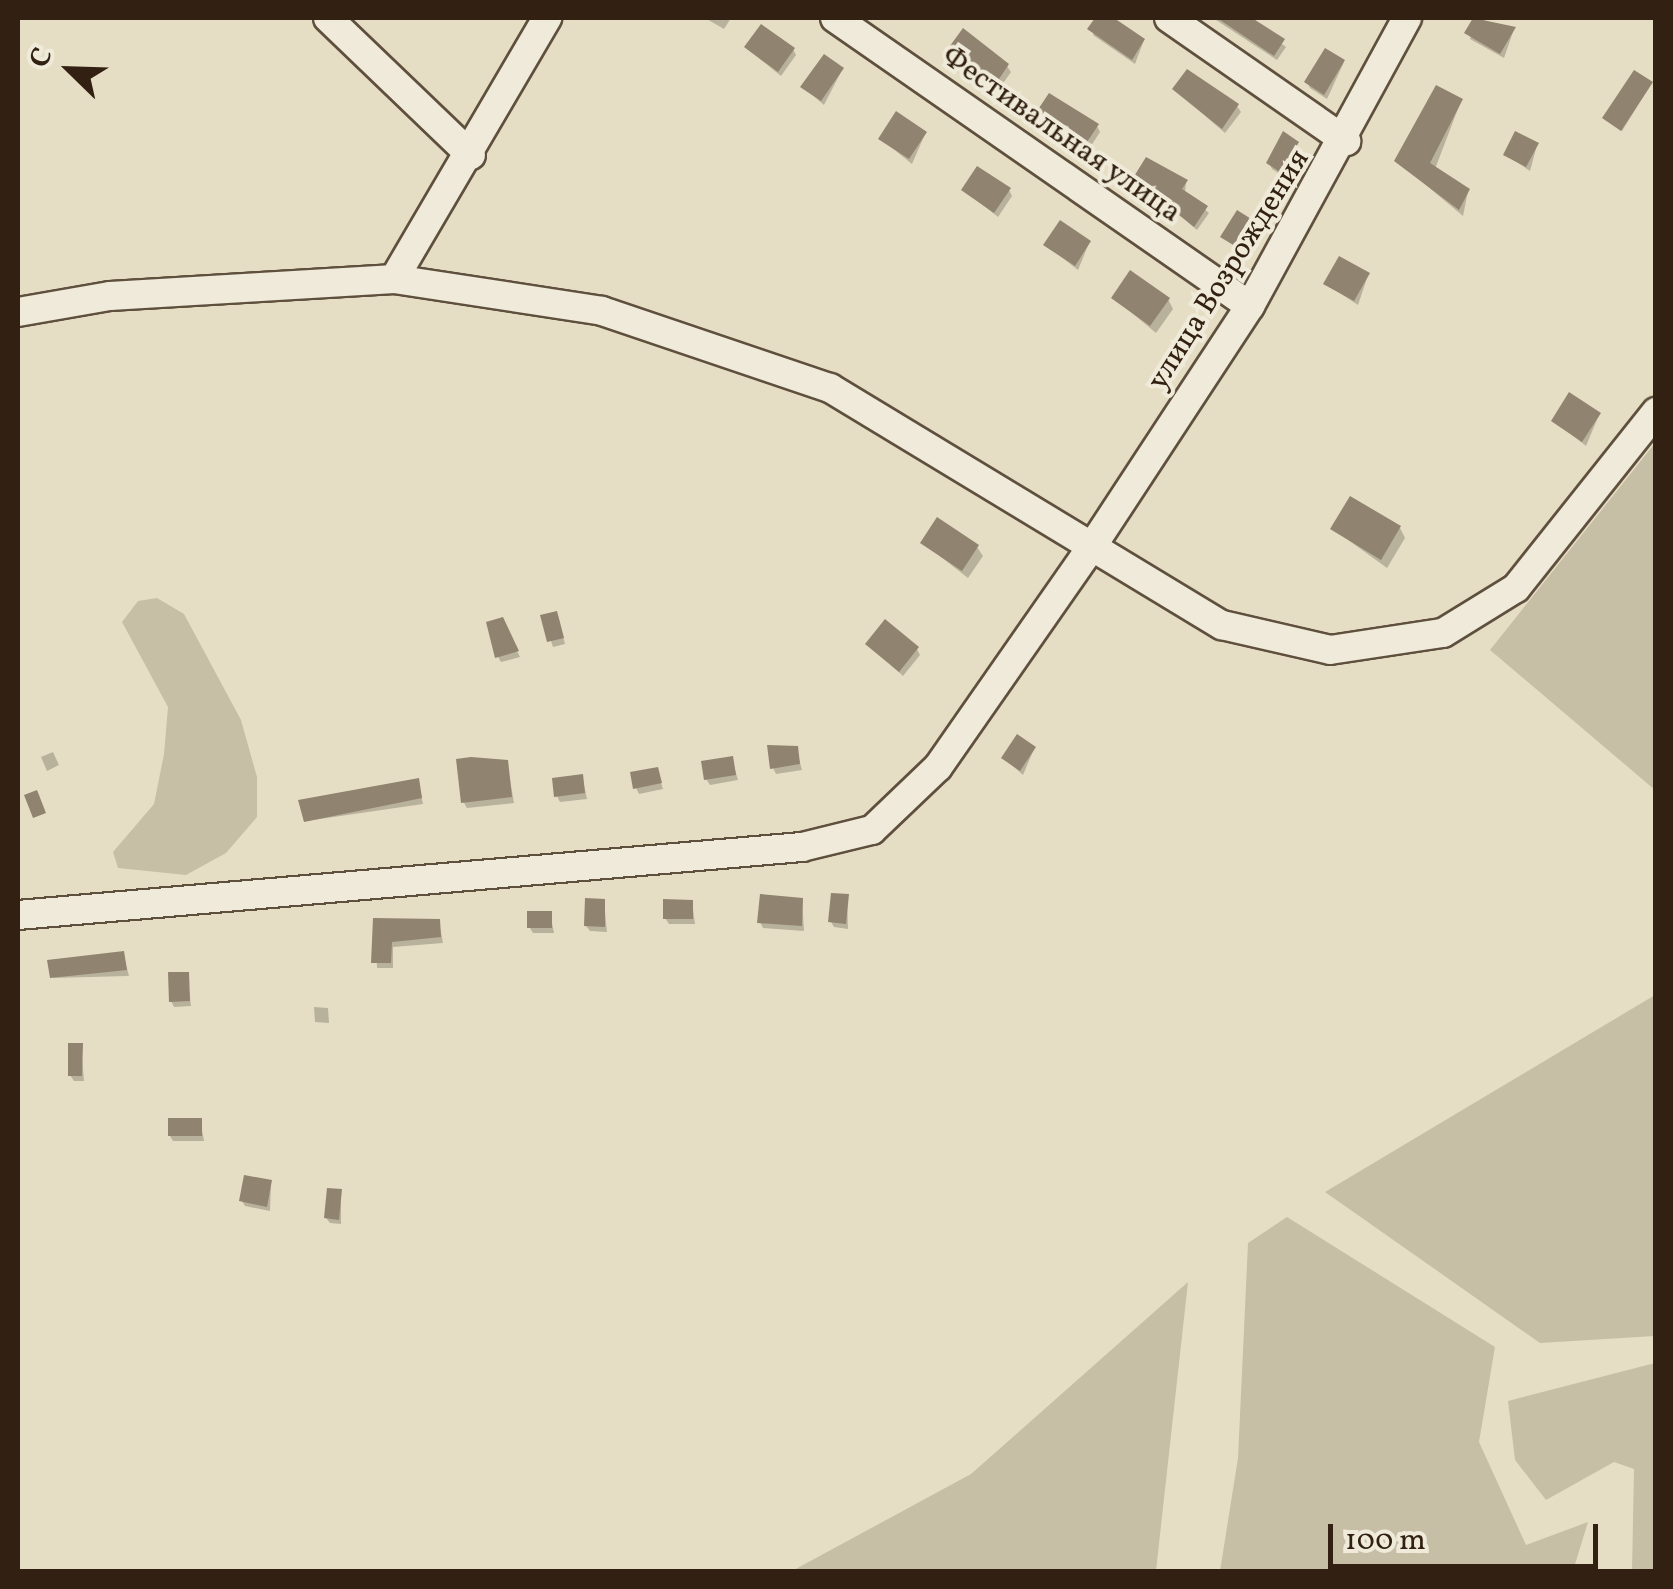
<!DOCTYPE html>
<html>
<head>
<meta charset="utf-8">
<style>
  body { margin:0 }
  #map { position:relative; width:1673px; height:1589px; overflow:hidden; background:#e6dec4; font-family:Vollkorn,serif }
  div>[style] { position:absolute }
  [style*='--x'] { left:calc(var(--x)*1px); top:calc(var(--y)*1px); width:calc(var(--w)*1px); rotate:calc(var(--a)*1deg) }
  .green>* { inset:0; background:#c7bea6 }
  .shadow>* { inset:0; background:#0003 }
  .building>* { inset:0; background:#90836f }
  .roads { filter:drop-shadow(2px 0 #5f503e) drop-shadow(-2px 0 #5f503e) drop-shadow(0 2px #5f503e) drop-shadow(0 -2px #5f503e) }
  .minor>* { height:28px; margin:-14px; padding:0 14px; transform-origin:14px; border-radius:14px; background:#efead9 }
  span { translate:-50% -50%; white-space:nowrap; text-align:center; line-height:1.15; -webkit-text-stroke:8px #efead9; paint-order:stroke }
  .street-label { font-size:30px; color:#322112 }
  .frame { position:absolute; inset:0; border:20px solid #322112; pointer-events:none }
  .north { position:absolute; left:20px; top:20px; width:100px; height:100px; -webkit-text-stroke:8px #efead9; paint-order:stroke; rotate:293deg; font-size:28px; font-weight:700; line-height:40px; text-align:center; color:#322112 }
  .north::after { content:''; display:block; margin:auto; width:35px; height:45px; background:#322112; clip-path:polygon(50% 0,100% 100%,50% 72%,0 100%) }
  .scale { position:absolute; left:1328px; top:1524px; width:270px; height:45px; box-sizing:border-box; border:5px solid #322112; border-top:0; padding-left:12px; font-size:30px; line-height:35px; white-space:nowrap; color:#322112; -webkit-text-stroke:8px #efead9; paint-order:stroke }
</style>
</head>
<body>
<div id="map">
  <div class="green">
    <div style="clip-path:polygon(1655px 443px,1655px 790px,1490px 650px)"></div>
    <div style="clip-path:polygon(157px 598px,184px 614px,241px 720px,257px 777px,257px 817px,226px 853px,186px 875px,118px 868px,113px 852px,154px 804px,164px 754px,168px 707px,122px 622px,138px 601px)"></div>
    <div style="clip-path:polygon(1655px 995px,1655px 1336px,1540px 1343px,1325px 1192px)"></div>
    <div style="clip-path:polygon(1287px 1217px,1495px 1347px,1479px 1442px,1526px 1545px,1588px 1522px,1573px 1571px,1220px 1571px,1238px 1458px,1248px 1243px)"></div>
    <div style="clip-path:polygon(1188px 1282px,1156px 1571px,792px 1571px,971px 1474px)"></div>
    <div style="clip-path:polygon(1655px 1363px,1655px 1571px,1632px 1571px,1634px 1469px,1614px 1462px,1546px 1500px,1515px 1460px,1508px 1401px)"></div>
  </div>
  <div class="shadow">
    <div style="clip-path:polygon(705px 18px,731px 18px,724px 29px)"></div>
    <div style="clip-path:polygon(1098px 18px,1144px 40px,1135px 64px,1093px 35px)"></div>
    <div style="clip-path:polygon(1213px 18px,1248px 18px,1286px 47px,1277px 60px)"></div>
    <div style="clip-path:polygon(1476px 18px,1514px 29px,1504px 58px,1470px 39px)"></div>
    <div style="clip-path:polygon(746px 48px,793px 49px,796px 55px,781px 76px)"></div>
    <div style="clip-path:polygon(950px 50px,1007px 66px,1011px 72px,999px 89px)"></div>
    <div style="clip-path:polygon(1344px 62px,1327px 99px,1310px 88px,1307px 82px)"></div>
    <div style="clip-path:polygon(842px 70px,824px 105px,803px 87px)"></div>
    <div style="clip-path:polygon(1651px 84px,1622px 131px,1606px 120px)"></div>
    <div style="clip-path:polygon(1175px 90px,1237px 106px,1241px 112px,1225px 133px)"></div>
    <div style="clip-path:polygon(1461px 101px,1435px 169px,1468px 191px,1463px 216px,1397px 161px)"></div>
    <div style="clip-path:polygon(1040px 111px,1097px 126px,1100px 132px,1089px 149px)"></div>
    <div style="clip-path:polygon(925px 134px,912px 164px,881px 139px)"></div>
    <div style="clip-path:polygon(1297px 144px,1283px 176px,1272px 169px,1269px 163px)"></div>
    <div style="clip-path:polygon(1537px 145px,1530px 171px,1506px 155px)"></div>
    <div style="clip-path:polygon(1136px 178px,1186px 182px,1185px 193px,1209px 213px,1197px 230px)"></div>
    <div style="clip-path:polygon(964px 190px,1009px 190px,1012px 196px,998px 217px)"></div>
    <div style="clip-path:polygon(1254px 224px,1243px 253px,1223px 237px)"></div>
    <div style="clip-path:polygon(1089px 243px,1078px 270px,1046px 245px)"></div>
    <div style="clip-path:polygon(1368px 275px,1358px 305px,1326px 284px)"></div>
    <div style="clip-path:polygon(1114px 298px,1168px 299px,1173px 309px,1156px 333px)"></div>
    <div style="clip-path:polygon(1599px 415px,1586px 446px,1554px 421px)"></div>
    <div style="clip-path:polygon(1400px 528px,1405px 538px,1387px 568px,1333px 529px)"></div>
    <div style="clip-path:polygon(923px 543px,977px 547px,983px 556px,968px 578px)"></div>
    <div style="clip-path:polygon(543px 616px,559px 619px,565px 644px,553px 647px)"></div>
    <div style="clip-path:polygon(502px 620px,520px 657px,501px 662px,498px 657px)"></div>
    <div style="clip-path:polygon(868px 644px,917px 649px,920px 655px,903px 676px)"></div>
    <div style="clip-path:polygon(796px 748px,802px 770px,776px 774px,773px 768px)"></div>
    <div style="clip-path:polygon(1034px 749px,1023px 775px,1004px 758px)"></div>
    <div style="clip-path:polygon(53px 752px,59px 765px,47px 771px,41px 757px)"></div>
    <div style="clip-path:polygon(732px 759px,738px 780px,710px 785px,706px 779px)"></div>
    <div style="clip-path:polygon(507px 762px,514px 803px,467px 808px,464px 803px)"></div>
    <div style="clip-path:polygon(657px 770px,663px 789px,639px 794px,636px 788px)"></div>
    <div style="clip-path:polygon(582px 776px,587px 799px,560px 802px,557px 796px)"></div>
    <div style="clip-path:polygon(418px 781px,423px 804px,306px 821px)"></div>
    <div style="clip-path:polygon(847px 897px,848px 929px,834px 927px,831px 922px)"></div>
    <div style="clip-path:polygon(802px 900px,804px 931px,763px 928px,760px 922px)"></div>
    <div style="clip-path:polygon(604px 901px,607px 932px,590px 931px,586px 926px)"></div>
    <div style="clip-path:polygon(692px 902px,695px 924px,669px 924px,665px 918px)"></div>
    <div style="clip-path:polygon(550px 913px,554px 933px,533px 933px,530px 928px)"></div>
    <div style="clip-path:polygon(375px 920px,439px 922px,443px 943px,393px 947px,393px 968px,377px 968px)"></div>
    <div style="clip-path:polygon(123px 953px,129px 976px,52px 978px)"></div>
    <div style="clip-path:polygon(187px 974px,191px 1006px,174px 1007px,171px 1001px)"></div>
    <div style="clip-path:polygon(314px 1007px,328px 1008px,329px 1023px,315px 1022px)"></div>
    <div style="clip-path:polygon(81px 1045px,84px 1081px,74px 1081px,70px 1075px)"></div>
    <div style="clip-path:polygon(200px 1120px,204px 1141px,173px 1141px,170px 1136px)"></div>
    <div style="clip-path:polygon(271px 1182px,270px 1211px,245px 1206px,242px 1201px)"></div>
    <div style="clip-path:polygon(341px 1192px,341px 1224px,330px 1223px,326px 1218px)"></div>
  </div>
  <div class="building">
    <div style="clip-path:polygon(1095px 18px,1114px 18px,1145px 39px,1132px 60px,1087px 29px)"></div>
    <div style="clip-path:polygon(1217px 18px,1252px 18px,1285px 39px,1274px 56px)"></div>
    <div style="clip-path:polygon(1473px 18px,1516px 27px,1500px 54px,1464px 33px)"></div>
    <div style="clip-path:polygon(761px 24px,795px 48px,778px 72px,744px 47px)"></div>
    <div style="clip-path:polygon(963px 28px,1009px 64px,995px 85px,947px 50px)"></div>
    <div style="clip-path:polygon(1325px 48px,1345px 60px,1324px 95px,1304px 82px)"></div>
    <div style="clip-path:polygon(824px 54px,844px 68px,821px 101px,800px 87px)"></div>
    <div style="clip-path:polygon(1187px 69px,1239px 104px,1222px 129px,1172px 89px)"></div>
    <div style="clip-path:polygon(1634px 70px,1653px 82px,1621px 131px,1602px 118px)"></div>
    <div style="clip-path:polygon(1436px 85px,1463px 99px,1430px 163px,1470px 189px,1459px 210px,1394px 161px)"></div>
    <div style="clip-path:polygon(1049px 93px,1099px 124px,1085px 145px,1037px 111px)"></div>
    <div style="clip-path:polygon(896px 111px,927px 132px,909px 159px,878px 139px)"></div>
    <div style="clip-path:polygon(1283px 131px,1299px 142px,1280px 172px,1266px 163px)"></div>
    <div style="clip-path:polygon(1515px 131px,1539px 143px,1526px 167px,1503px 155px)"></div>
    <div style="clip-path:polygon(1146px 157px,1188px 180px,1182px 189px,1208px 206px,1194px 227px,1133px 178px)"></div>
    <div style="clip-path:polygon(977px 166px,1011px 188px,994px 213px,961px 190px)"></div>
    <div style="clip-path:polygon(1237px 210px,1256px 222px,1240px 249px,1220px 237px)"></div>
    <div style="clip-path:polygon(1060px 220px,1091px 241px,1075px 266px,1043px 245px)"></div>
    <div style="clip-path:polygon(1339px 256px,1370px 273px,1354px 301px,1323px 284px)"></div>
    <div style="clip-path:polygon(1130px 270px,1170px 298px,1150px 326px,1111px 298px)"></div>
    <div style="clip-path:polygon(1569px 392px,1601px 413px,1582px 442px,1551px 421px)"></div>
    <div style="clip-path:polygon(1350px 496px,1401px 526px,1381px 560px,1330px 529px)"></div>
    <div style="clip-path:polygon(937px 517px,979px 545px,962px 571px,920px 543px)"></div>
    <div style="clip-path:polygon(557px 611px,564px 638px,547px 642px,540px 615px)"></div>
    <div style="clip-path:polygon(503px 617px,519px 651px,495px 658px,486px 622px)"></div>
    <div style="clip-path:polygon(885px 619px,919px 647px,899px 672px,865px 644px)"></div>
    <div style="clip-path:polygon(1017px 734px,1036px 747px,1020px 771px,1001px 758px)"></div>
    <div style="clip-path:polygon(767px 745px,798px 746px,800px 764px,770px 769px)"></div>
    <div style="clip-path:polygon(733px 756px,736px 775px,704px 780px,701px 761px)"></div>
    <div style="clip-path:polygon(471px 757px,508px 760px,512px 797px,461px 803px,456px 759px)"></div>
    <div style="clip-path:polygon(658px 767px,662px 783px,633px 789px,630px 772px)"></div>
    <div style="clip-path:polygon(583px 774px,585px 793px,554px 797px,552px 778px)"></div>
    <div style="clip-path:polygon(419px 778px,422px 798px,304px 822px,298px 800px)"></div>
    <div style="clip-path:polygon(37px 790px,46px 813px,33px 818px,24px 795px)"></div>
    <div style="clip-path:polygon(831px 893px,849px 894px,846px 924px,828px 922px)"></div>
    <div style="clip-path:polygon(760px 894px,803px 898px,802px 926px,757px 923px)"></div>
    <div style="clip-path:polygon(585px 898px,605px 899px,605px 927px,584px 926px)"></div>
    <div style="clip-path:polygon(663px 899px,693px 900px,693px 919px,663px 919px)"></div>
    <div style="clip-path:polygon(527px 911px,552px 911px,552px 928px,527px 928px)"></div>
    <div style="clip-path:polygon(373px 918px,440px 919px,441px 937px,392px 942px,391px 963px,371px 963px)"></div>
    <div style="clip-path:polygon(124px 951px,127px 970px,50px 978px,47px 960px)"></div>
    <div style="clip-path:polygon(168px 972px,189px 972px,190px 1001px,169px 1002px)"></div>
    <div style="clip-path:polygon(68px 1043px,83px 1043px,82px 1076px,68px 1076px)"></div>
    <div style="clip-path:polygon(168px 1118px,202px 1118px,202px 1136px,168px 1136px)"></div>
    <div style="clip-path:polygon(244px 1175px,272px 1180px,267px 1207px,239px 1201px)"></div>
    <div style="clip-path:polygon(327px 1188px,342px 1189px,339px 1220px,324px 1218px)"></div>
  </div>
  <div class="roads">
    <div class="minor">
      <div style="--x:328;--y:18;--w:198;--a:43.8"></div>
      <div style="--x:835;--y:18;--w:505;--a:34.76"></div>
      <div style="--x:1169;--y:18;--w:216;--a:34.8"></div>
      <div style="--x:394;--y:279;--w:303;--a:-59.6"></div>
      <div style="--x:18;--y:312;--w:93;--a:-9.9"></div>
      <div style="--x:110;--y:296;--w:285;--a:-3.4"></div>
      <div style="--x:394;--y:279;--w:210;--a:8.7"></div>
      <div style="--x:602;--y:311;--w:241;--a:18.7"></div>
      <div style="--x:830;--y:388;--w:458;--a:31.2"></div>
      <div style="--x:1222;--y:625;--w:111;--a:13"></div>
      <div style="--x:1330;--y:650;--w:114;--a:-8.6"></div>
      <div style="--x:1443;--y:633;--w:86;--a:-31.7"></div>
      <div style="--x:1516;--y:588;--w:225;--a:-51.5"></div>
      <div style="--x:18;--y:915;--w:787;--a:-4.96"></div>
      <div style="--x:802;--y:847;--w:72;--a:-13.7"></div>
      <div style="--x:872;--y:830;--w:91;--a:-43.7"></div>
      <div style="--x:938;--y:767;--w:267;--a:-55.1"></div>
      <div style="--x:1091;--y:548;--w:290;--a:-56.7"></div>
      <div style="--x:1250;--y:306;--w:328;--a:-61.4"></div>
    </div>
  </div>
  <div class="street-label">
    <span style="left:1061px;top:135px;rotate:35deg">Фестивальная улица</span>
    <span style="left:1229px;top:270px;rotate:-58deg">улица Возрождения</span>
  </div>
  <div class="frame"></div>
  <div class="north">С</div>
  <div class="scale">100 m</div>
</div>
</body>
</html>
